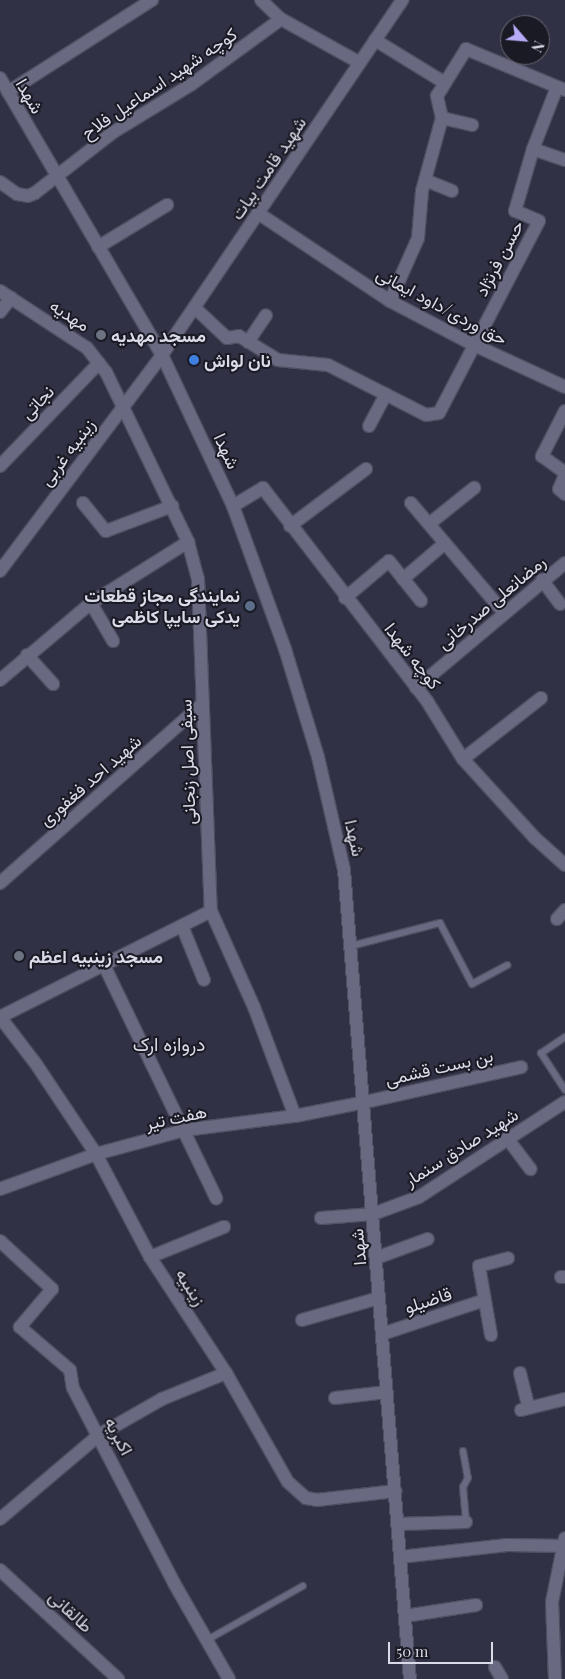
<!DOCTYPE html>
<html>
<head>
<meta charset="utf-8">
<style>
  body { margin:0 }
  #map { position:relative; width:565px; height:1679px; overflow:hidden; background:#313146; font-family:"Playfair Display",Vazirmatn,serif }
  div>[style] { position:absolute }
  [style*='--x'] { left:calc(var(--x)*1px); top:calc(var(--y)*1px); width:calc(var(--w)*1px); rotate:calc(var(--a)*1deg) }
  .roads { filter:drop-shadow(1px 0 #4f4f61) drop-shadow(-1px 0 #4f4f61) drop-shadow(0 1px #4f4f61) drop-shadow(0 -1px #4f4f61) }
  .service>* { height:6px; margin:-3px; padding:0 3px; transform-origin:3px; border-radius:3px; background:#696a81 }
  .minor>* { height:12px; margin:-6px; padding:0 6px; transform-origin:6px; border-radius:6px; background:#696a81 }
  .tertiary>* { height:12px; margin:-6px; padding:0 6px; transform-origin:6px; border-radius:6px; background:#696a81 }
  .secondary>* { height:12px; margin:-6px; padding:0 6px; transform-origin:6px; border-radius:6px; background:#696a81 }
  .dots>* { width:14px; height:14px; translate:-50% -50%; box-sizing:border-box; border:2px solid #1a1a24; border-radius:50% }
  span { translate:-50% -50%; white-space:nowrap; text-align:center; line-height:1.15; -webkit-text-stroke:4px #1a1a24; paint-order:stroke }
  .street-label { font-size:18px; color:#dadbe8 }
  .poi-label { font-size:18px; color:#dadbe8; font-weight:700 }
  .left { translate:0 -50%; text-align:left }
  .right { translate:-100% -50%; text-align:right }
  .neighbourhood-label { font-size:19px; color:#dadbe8 }
  .north { position:absolute; left:500px; top:15px; width:50px; height:50px; box-sizing:border-box; background:#1a1a24; border:1px solid #676772; border-radius:50%; rotate:117deg; font-size:14px; font-weight:700; line-height:20px; text-align:center; color:#dadbe8 }
  .north::after { content:''; display:block; margin:auto; width:18px; height:22px; background:#b7abf7; clip-path:polygon(50% 0,100% 100%,50% 72%,0 100%) }
  .scale { position:absolute; left:388px; top:1642px; width:105px; height:22px; box-sizing:border-box; border:2px solid #dadbe8; border-top:0; padding-left:6px; font-size:15px; line-height:18px; white-space:nowrap; color:#dadbe8; -webkit-text-stroke:4px #1a1a24; paint-order:stroke }
</style>
</head>
<body>
<div id="map">
  <div class="roads">
    <div class="service">
      <div style="--x:351;--y:946;--w:92;--a:-14.5"></div>
      <div style="--x:440;--y:923;--w:69;--a:62.3"></div>
      <div style="--x:472;--y:984;--w:40;--a:-28"></div>
      <div style="--x:565;--y:1037;--w:29;--a:146"></div>
      <div style="--x:541;--y:1053;--w:44;--a:57"></div>
      <div style="--x:463;--y:1451;--w:27;--a:80"></div>
      <div style="--x:468;--y:1478;--w:10;--a:119"></div>
      <div style="--x:463;--y:1487;--w:35;--a:85"></div>
      <div style="--x:207;--y:1640;--w:110;--a:-29.4"></div>
    </div>
    <div class="minor">
      <div style="--x:261;--y:0;--w:28;--a:44"></div>
      <div style="--x:281;--y:19;--w:90;--a:29.1"></div>
      <div style="--x:375;--y:40;--w:82;--a:31.6"></div>
      <div style="--x:445;--y:83;--w:40;--a:-58"></div>
      <div style="--x:466;--y:49;--w:107;--a:22.5"></div>
      <div style="--x:8;--y:92;--w:171;--a:-32.6"></div>
      <div style="--x:442;--y:118;--w:31;--a:13"></div>
      <div style="--x:533;--y:149;--w:34;--a:19"></div>
      <div style="--x:425;--y:180;--w:29;--a:22"></div>
      <div style="--x:0;--y:182;--w:21;--a:35"></div>
      <div style="--x:17;--y:194;--w:11;--a:10"></div>
      <div style="--x:28;--y:196;--w:8;--a:-23"></div>
      <div style="--x:35;--y:193;--w:98;--a:-37.9"></div>
      <div style="--x:112;--y:133;--w:94;--a:-31.5"></div>
      <div style="--x:192;--y:84;--w:110;--a:-36.1"></div>
      <div style="--x:98;--y:247;--w:81;--a:-31.3"></div>
      <div style="--x:0;--y:291;--w:104;--a:33.2"></div>
      <div style="--x:87;--y:348;--w:31;--a:52"></div>
      <div style="--x:106;--y:372;--w:189;--a:64.2"></div>
      <div style="--x:188;--y:542;--w:38;--a:75"></div>
      <div style="--x:198;--y:579;--w:332;--a:87.8"></div>
      <div style="--x:211;--y:911;--w:105;--a:65.9"></div>
      <div style="--x:254;--y:1007;--w:116;--a:69.4"></div>
      <div style="--x:390;--y:301;--w:69;--a:-66"></div>
      <div style="--x:418;--y:238;--w:47;--a:-85.1"></div>
      <div style="--x:422;--y:191;--w:76;--a:-74.7"></div>
      <div style="--x:442;--y:118;--w:23;--a:-103"></div>
      <div style="--x:437;--y:96;--w:15;--a:-58"></div>
      <div style="--x:195;--y:308;--w:44;--a:43.2"></div>
      <div style="--x:227;--y:338;--w:12;--a:-9"></div>
      <div style="--x:239;--y:336;--w:46;--a:31.6"></div>
      <div style="--x:278;--y:360;--w:50;--a:5.7"></div>
      <div style="--x:328;--y:365;--w:110;--a:27"></div>
      <div style="--x:426;--y:415;--w:13;--a:-9"></div>
      <div style="--x:439;--y:413;--w:216;--a:-62.5"></div>
      <div style="--x:539;--y:221;--w:26;--a:-157"></div>
      <div style="--x:515;--y:211;--w:65;--a:-73.8"></div>
      <div style="--x:533;--y:149;--w:66;--a:-68.8"></div>
      <div style="--x:0;--y:312;--w:18;--a:-52"></div>
      <div style="--x:248;--y:342;--w:32;--a:-56"></div>
      <div style="--x:565;--y:411;--w:51;--a:117.1"></div>
      <div style="--x:542;--y:456;--w:29;--a:36"></div>
      <div style="--x:369;--y:426;--w:36;--a:-62"></div>
      <div style="--x:0;--y:466;--w:143;--a:-46.1"></div>
      <div style="--x:565;--y:475;--w:15;--a:113"></div>
      <div style="--x:559;--y:489;--w:8;--a:40"></div>
      <div style="--x:83;--y:503;--w:36;--a:51"></div>
      <div style="--x:106;--y:531;--w:71;--a:-20.7"></div>
      <div style="--x:411;--y:503;--w:143;--a:49.8"></div>
      <div style="--x:429;--y:524;--w:58;--a:-38.7"></div>
      <div style="--x:290;--y:526;--w:95;--a:-36.9"></div>
      <div style="--x:403;--y:579;--w:55;--a:-40.6"></div>
      <div style="--x:542;--y:580;--w:30;--a:53"></div>
      <div style="--x:345;--y:598;--w:57;--a:-40.1"></div>
      <div style="--x:389;--y:561;--w:51;--a:51.3"></div>
      <div style="--x:91;--y:603;--w:44;--a:59.9"></div>
      <div style="--x:27;--y:655;--w:39;--a:48"></div>
      <div style="--x:0;--y:680;--w:119;--a:-40.2"></div>
      <div style="--x:91;--y:603;--w:115;--a:-32.2"></div>
      <div style="--x:416;--y:688;--w:194;--a:-40"></div>
      <div style="--x:463;--y:759;--w:99;--a:-38"></div>
      <div style="--x:0;--y:883;--w:270;--a:-41.5"></div>
      <div style="--x:557;--y:919;--w:12;--a:-48"></div>
      <div style="--x:182;--y:926;--w:58;--a:67.8"></div>
      <div style="--x:104;--y:965;--w:259;--a:64.3"></div>
      <div style="--x:0;--y:1017;--w:59;--a:52.5"></div>
      <div style="--x:36;--y:1064;--w:108;--a:56.3"></div>
      <div style="--x:96;--y:1154;--w:116;--a:62.3"></div>
      <div style="--x:150;--y:1257;--w:139;--a:56.8"></div>
      <div style="--x:226;--y:1373;--w:125;--a:60.4"></div>
      <div style="--x:288;--y:1482;--w:24;--a:42"></div>
      <div style="--x:306;--y:1498;--w:11;--a:10"></div>
      <div style="--x:317;--y:1500;--w:79;--a:-6.6"></div>
      <div style="--x:0;--y:1017;--w:236;--a:-26.7"></div>
      <div style="--x:365;--y:1102;--w:160;--a:-12.6"></div>
      <div style="--x:507;--y:1138;--w:39;--a:53"></div>
      <div style="--x:321;--y:1218;--w:52;--a:-4.4"></div>
      <div style="--x:373;--y:1214;--w:49;--a:-20.3"></div>
      <div style="--x:419;--y:1197;--w:174;--a:-33.1"></div>
      <div style="--x:0;--y:1241;--w:71;--a:42.7"></div>
      <div style="--x:52;--y:1289;--w:50;--a:130.1"></div>
      <div style="--x:20;--y:1327;--w:66;--a:40.7"></div>
      <div style="--x:70;--y:1370;--w:18;--a:81"></div>
      <div style="--x:73;--y:1388;--w:220;--a:62.6"></div>
      <div style="--x:174;--y:1583;--w:111;--a:60.2"></div>
      <div style="--x:150;--y:1257;--w:80;--a:-22.1"></div>
      <div style="--x:376;--y:1258;--w:55;--a:-20.1"></div>
      <div style="--x:561;--y:1277;--w:4;--a:0"></div>
      <div style="--x:302;--y:1320;--w:80;--a:-15.9"></div>
      <div style="--x:382;--y:1334;--w:108;--a:-18.3"></div>
      <div style="--x:491;--y:1335;--w:70;--a:-99.9"></div>
      <div style="--x:479;--y:1266;--w:30;--a:-15"></div>
      <div style="--x:520;--y:1373;--w:36;--a:76"></div>
      <div style="--x:335;--y:1398;--w:52;--a:-6.6"></div>
      <div style="--x:521;--y:1410;--w:45;--a:-14"></div>
      <div style="--x:0;--y:1519;--w:130;--a:-40.3"></div>
      <div style="--x:99;--y:1435;--w:73;--a:-29.7"></div>
      <div style="--x:162;--y:1399;--w:69;--a:-22.1"></div>
      <div style="--x:398;--y:1524;--w:68;--a:-1.7"></div>
      <div style="--x:400;--y:1557;--w:108;--a:-6.4"></div>
      <div style="--x:507;--y:1545;--w:58;--a:1"></div>
      <div style="--x:405;--y:1616;--w:72;--a:-8.8"></div>
      <div style="--x:495;--y:1667;--w:14;--a:60"></div>
      <div style="--x:555;--y:1679;--w:77;--a:-92.2"></div>
      <div style="--x:552;--y:1602;--w:65;--a:-78.5"></div>
    </div>
    <div class="tertiary">
      <div style="--x:258;--y:213;--w:159;--a:33.7"></div>
      <div style="--x:390;--y:301;--w:93;--a:27.7"></div>
      <div style="--x:472;--y:344;--w:102;--a:24.8"></div>
      <div style="--x:233;--y:506;--w:35;--a:-31"></div>
      <div style="--x:263;--y:488;--w:269;--a:52.4"></div>
      <div style="--x:427;--y:701;--w:68;--a:58.2"></div>
      <div style="--x:463;--y:759;--w:107;--a:47.7"></div>
      <div style="--x:535;--y:838;--w:40;--a:42"></div>
      <div style="--x:0;--y:1189;--w:102;--a:-20"></div>
      <div style="--x:96;--y:1154;--w:92;--a:-15.1"></div>
      <div style="--x:185;--y:1130;--w:111;--a:-7.3"></div>
      <div style="--x:295;--y:1116;--w:71;--a:-11.3"></div>
      <div style="--x:0;--y:1570;--w:161;--a:42.7"></div>
    </div>
    <div class="secondary">
      <div style="--x:0;--y:78;--w:321;--a:59.7"></div>
      <div style="--x:162;--y:355;--w:167;--a:64.8"></div>
      <div style="--x:233;--y:506;--w:152;--a:70"></div>
      <div style="--x:285;--y:649;--w:113;--a:73"></div>
      <div style="--x:318;--y:757;--w:116;--a:77"></div>
      <div style="--x:344;--y:870;--w:812;--a:85.34"></div>
      <div style="--x:0;--y:571;--w:270;--a:-53.1"></div>
      <div style="--x:162;--y:355;--w:429;--a:-55.9"></div>
    </div>
  </div>
  <div class="dots">
    <div style="left:101px;top:335px;background:#6b7280"></div>
    <div style="left:194px;top:360px;background:#3f7fe0"></div>
    <div style="left:250px;top:606px;background:#5c6f8a"></div>
    <div style="left:19px;top:956px;background:#6b7280"></div>
  </div>
  <div class="street-label">
    <span style="left:159px;top:83px;rotate:-34deg">کوچه شهید اسماعیل فلاح</span>
    <span style="left:30px;top:96px;rotate:60deg">شهدا</span>
    <span style="left:268px;top:168px;rotate:-56deg">شهید قامت بیات</span>
    <span style="left:499px;top:258px;rotate:-62deg">حسن فرنژاد</span>
    <span style="left:442px;top:306px;rotate:28deg">حق وردی/داود ایمانی</span>
    <span style="left:70px;top:315px;rotate:33deg">مهدیه</span>
    <span style="left:37px;top:402px;rotate:-46deg">نجاتی</span>
    <span style="left:227px;top:451px;rotate:65deg">شهدا</span>
    <span style="left:67px;top:452px;rotate:-53deg">زینبیه غربی</span>
    <span style="left:491px;top:602px;rotate:-40deg">رمضانعلی صدرخانی</span>
    <span style="left:413px;top:656px;rotate:52deg">کوچه شهدا</span>
    <span style="left:187px;top:762px;rotate:-92deg">سیفی اصل زنجانی</span>
    <span style="left:90px;top:780px;rotate:-41deg">شهید احد فغفوری</span>
    <span style="left:355px;top:838px;rotate:77deg">شهدا</span>
    <span style="left:439px;top:1067px;rotate:-13deg">بن بست قشمی</span>
    <span style="left:176px;top:1117px;rotate:-12deg">هفت تیر</span>
    <span style="left:461px;top:1147px;rotate:-32deg">شهید صادق سنمار</span>
    <span style="left:358px;top:1247px;rotate:-95deg">شهدا</span>
    <span style="left:191px;top:1287px;rotate:57deg">زینبیه</span>
    <span style="left:428px;top:1300px;rotate:-18deg">قاضیلو</span>
    <span style="left:119px;top:1436px;rotate:62deg">اکبریه</span>
    <span style="left:71px;top:1611px;rotate:43deg">طالقانی</span>
  </div>
  <div class="poi-label">
    <span class="left" style="left:111px;top:335px">مسجد مهدیه</span>
    <span class="left" style="left:204px;top:360px">نان لواش</span>
    <span class="right" style="left:240px;top:606px">نمایندگی مجاز قطعات<br>یدکی سایپا کاظمی</span>
    <span class="left" style="left:29px;top:956px">مسجد زینبیه اعظم</span>
  </div>
  <div class="neighbourhood-label">
    <span style="left:169px;top:1044px">دروازه ارک</span>
  </div>
  <div class="north">N</div>
  <div class="scale">50 m</div>
</div>
</body>
</html>
